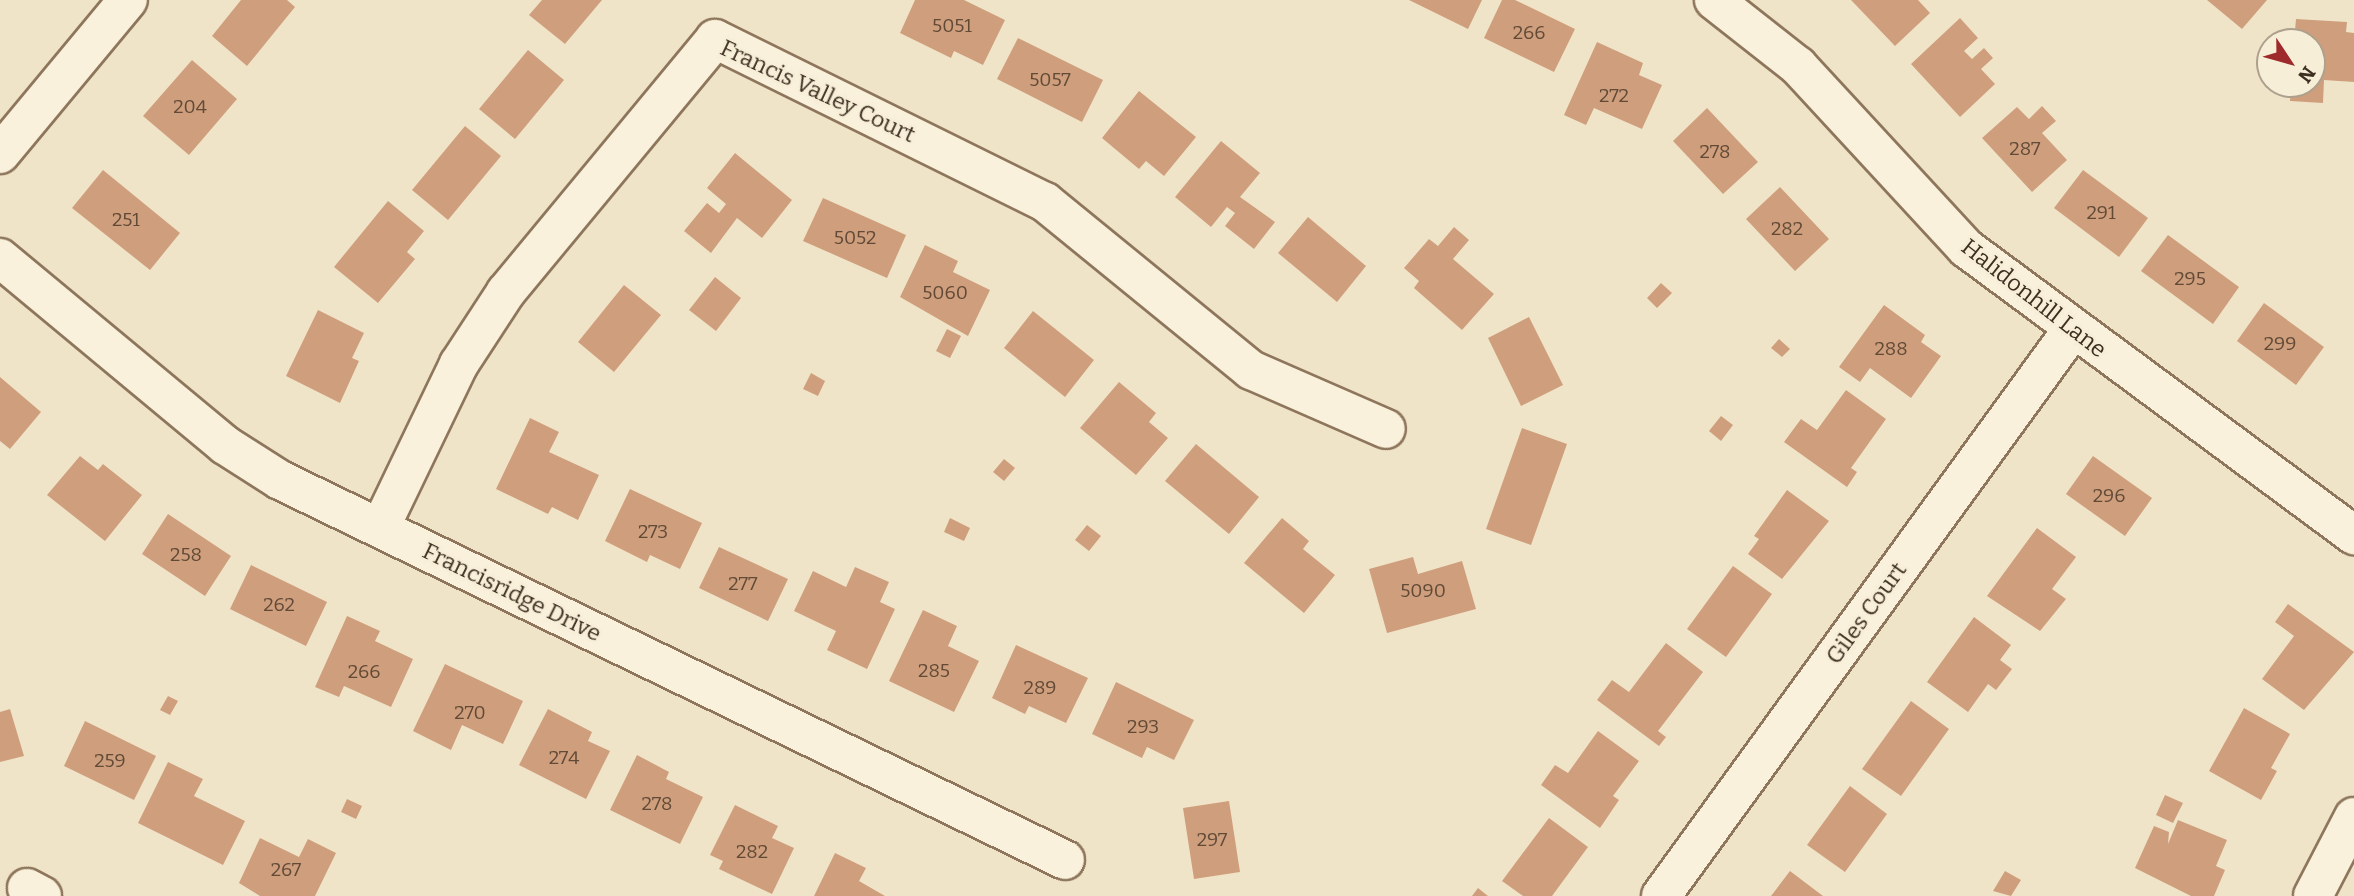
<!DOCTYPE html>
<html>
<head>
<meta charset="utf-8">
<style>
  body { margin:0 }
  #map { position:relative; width:2354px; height:896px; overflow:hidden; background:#f0e4c8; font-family:Bitter,serif }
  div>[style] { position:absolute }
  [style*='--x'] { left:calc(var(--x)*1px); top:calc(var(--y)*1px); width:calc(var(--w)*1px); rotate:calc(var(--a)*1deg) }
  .building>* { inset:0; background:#cf9f7d }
  .roads { filter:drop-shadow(2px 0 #8d765c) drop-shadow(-2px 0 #8d765c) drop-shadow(0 2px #8d765c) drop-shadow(0 -2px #8d765c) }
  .street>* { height:38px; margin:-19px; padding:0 19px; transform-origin:19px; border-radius:19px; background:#faf1dc }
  span { translate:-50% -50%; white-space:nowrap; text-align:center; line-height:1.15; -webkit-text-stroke:5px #f7eed8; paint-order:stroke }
  .number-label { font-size:19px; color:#624a37 }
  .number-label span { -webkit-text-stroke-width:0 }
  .street-label { font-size:23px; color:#3d2e20 }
  .north { position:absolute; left:2256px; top:28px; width:70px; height:70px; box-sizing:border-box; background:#f7eed8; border:2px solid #ada18e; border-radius:50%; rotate:126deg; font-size:19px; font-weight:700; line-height:28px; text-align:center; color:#3d2e20 }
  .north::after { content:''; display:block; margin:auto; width:24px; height:32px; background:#9e2a2b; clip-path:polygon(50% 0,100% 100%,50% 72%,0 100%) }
</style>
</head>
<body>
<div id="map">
  <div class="building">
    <div style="clip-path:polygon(241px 0,287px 0,295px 7px,247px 66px,212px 36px)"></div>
    <div style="clip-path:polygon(542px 0,602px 0,565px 44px,529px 15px)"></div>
    <div style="clip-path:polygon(915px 0,964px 0,1005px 20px,983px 65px,954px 51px,951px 58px,900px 33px)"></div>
    <div style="clip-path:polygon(1409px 0,1482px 0,1468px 29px)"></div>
    <div style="clip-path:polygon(1502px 0,1515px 0,1575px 29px,1554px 72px,1484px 38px)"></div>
    <div style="clip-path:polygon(1851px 0,1918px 0,1930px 13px,1895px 46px)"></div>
    <div style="clip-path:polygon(2207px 0,2267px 0,2242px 29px)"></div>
    <div style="clip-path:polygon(1960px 18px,1978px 38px,1964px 51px,1972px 59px,1984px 48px,1993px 58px,1981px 69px,1995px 84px,1960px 117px,1911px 64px)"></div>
    <div style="clip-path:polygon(2296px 19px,2347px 22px,2346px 32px,2354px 33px,2354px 82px,2324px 80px,2323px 103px,2290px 101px,2291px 84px,2312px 84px,2312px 42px,2294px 42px)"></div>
    <div style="clip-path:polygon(1018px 38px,1103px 80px,1082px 122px,997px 79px)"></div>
    <div style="clip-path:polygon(1597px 42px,1643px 63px,1639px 75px,1662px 85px,1642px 129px,1594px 108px,1586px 125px,1564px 115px)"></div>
    <div style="clip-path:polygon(528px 50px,564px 80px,515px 139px,479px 109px)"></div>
    <div style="clip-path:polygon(192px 60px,237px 99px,189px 155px,143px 116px)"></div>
    <div style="clip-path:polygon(1139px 91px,1196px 137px,1164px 176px,1146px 161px,1139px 169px,1102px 138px)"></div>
    <div style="clip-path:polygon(2042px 106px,2056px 121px,2042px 133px,2067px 160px,2032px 192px,1982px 138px,2017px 107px,2029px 119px)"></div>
    <div style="clip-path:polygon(1707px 108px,1758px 162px,1723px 194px,1673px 141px)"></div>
    <div style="clip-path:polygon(465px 126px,501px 156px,448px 220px,412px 190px)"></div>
    <div style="clip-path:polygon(1221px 141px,1260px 173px,1240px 197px,1275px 222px,1254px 249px,1225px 226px,1235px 213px,1227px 207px,1211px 227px,1175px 197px)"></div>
    <div style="clip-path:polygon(735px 153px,792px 200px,762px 238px,737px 218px,711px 253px,684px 231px,707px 203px,719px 213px,726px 204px,707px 188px)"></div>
    <div style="clip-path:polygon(103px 170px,180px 233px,150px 270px,72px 208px)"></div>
    <div style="clip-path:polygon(2083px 170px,2148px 218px,2119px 257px,2054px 208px)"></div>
    <div style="clip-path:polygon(1780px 187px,1829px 239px,1795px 271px,1746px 219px)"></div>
    <div style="clip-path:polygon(823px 198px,906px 235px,887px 278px,803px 241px)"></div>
    <div style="clip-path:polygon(388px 201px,424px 231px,407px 252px,415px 259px,378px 303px,334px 267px)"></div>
    <div style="clip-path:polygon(1308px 217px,1366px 266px,1337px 302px,1278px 253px)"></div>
    <div style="clip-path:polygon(1454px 227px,1469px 240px,1453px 259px,1494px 294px,1462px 330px,1414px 288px,1419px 281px,1404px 268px,1429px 239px,1438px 246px)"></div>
    <div style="clip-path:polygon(2168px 235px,2239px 287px,2213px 324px,2141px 271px)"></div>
    <div style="clip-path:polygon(925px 245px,958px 261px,953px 272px,990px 290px,968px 336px,900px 297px)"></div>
    <div style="clip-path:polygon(715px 277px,741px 298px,716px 331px,689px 310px)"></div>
    <div style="clip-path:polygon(1661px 283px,1672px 293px,1657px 308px,1647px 298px)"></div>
    <div style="clip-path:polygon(624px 285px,661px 315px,614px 372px,578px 342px)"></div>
    <div style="clip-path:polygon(2264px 303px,2324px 347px,2296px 385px,2237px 341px)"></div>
    <div style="clip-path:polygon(1884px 305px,1925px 335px,1921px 342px,1941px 356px,1911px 398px,1870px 368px,1860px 382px,1839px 367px)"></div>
    <div style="clip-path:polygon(318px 310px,364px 333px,352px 358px,359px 361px,340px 403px,286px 376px)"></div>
    <div style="clip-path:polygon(1033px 311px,1094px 360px,1065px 397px,1004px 348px)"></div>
    <div style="clip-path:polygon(1529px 317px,1563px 385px,1521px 406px,1488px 338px)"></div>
    <div style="clip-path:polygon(947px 329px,961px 336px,950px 358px,936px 351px)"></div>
    <div style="clip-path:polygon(1779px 339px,1790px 349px,1782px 357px,1771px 348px)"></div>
    <div style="clip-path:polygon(811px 373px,825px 381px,818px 396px,803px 389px)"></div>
    <div style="clip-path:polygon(0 377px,41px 412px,10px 449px,0 441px)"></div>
    <div style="clip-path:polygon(1119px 382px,1156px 413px,1149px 422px,1168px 438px,1136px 475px,1080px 428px)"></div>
    <div style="clip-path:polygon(1846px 390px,1886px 419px,1851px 468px,1857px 472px,1847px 487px,1784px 442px,1801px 419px,1817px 430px)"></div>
    <div style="clip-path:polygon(1721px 416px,1733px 425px,1721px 441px,1709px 431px)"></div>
    <div style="clip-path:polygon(530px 418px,559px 432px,549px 452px,599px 475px,578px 520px,552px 507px,548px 514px,496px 489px)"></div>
    <div style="clip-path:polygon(1522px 428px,1567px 444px,1531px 545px,1486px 529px)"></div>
    <div style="clip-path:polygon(1196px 444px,1259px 497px,1229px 534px,1165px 481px)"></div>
    <div style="clip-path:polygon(80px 456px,98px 470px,103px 464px,142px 495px,105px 541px,47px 495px)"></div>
    <div style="clip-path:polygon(2093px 456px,2152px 498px,2125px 536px,2066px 494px)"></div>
    <div style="clip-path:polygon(1004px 459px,1015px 468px,1004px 481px,993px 472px)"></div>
    <div style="clip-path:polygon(630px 489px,702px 523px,680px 569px,650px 555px,647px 562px,605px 541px)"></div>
    <div style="clip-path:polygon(1787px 490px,1829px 521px,1782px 579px,1748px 554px,1759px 539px,1754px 536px)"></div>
    <div style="clip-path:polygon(168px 514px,231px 556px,205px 596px,142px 554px)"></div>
    <div style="clip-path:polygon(950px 518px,970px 528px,964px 541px,944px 532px)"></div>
    <div style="clip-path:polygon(1282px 518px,1309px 541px,1303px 549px,1335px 575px,1304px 613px,1244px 563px)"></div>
    <div style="clip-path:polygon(1087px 525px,1101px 536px,1089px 551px,1075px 540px)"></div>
    <div style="clip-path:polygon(2037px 528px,2076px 557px,2052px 589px,2066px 599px,2040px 631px,1987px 596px)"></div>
    <div style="clip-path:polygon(719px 547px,788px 579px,768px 621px,699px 588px)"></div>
    <div style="clip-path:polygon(1413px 557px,1418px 574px,1462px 561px,1476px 609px,1387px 633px,1369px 569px)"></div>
    <div style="clip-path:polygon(251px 565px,327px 602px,306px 646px,230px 609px)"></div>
    <div style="clip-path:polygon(1733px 566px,1772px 594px,1726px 657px,1687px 629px)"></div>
    <div style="clip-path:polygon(855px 567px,889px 582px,880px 602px,895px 609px,867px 669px,827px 650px,836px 631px,794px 611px,813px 571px,846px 587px)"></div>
    <div style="clip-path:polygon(2288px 604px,2354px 652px,2304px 710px,2262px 679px,2294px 636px,2275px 622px)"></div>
    <div style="clip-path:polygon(923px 610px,957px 626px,948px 646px,979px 661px,954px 712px,889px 681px)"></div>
    <div style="clip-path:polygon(347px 616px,380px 631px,375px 641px,413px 659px,391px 707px,344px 686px,339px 697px,315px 687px)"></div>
    <div style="clip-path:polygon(1974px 617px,2011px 645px,2000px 660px,2012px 669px,1996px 690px,1988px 684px,1968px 712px,1927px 682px)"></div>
    <div style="clip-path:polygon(1666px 643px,1703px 672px,1658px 731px,1666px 737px,1659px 746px,1597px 700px,1612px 680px,1629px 692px)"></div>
    <div style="clip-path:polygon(1016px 645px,1088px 678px,1066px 723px,1029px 706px,1025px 714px,992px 698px)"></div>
    <div style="clip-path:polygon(445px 664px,523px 701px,503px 744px,462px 725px,451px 750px,413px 731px)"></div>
    <div style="clip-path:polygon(1116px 682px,1194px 720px,1174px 760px,1147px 747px,1142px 758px,1092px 734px)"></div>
    <div style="clip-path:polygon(168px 696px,178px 701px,170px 715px,160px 710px)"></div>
    <div style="clip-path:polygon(1911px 701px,1949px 729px,1901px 796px,1862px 769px)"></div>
    <div style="clip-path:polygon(2244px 708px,2290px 734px,2271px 768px,2277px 771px,2261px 800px,2209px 771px)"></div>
    <div style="clip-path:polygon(10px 709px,24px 756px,0 762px,0 712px)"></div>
    <div style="clip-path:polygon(548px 709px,592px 732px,588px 741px,610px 751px,586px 799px,519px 765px)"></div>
    <div style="clip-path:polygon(85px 721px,156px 756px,134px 800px,64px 766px)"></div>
    <div style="clip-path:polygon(1598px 731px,1639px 761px,1613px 796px,1619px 800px,1600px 828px,1541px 785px,1555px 765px,1568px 773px)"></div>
    <div style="clip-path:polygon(637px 755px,669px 772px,666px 779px,703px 797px,680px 844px,610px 810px)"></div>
    <div style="clip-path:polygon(168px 762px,203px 779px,194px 796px,245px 821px,223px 865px,138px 823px)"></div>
    <div style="clip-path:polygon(1850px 786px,1887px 814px,1845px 872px,1807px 845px)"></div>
    <div style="clip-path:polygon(2165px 795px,2183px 803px,2173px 823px,2156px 815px)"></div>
    <div style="clip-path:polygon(347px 799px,362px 806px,356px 819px,341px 812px)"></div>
    <div style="clip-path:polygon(1229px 801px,1240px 872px,1194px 879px,1183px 808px)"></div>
    <div style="clip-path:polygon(735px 805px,778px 826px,772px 838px,794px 848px,772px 894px,719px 869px,723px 861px,710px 855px)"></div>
    <div style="clip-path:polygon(1549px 818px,1588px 847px,1552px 896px,1523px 896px,1502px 881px)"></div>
    <div style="clip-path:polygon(2178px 820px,2227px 840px,2216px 866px,2225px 870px,2214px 896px,2191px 896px,2135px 868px,2154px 826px,2169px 832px,2168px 844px)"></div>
    <div style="clip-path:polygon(260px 838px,299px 857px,308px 839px,336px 853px,315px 896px,260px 896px,239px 883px)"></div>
    <div style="clip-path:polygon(835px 853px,866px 868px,859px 881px,885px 896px,814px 896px)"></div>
    <div style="clip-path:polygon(1790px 871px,1823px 896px,1771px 896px)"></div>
    <div style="clip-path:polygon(2005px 871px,2021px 880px,2011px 896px,1993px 891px)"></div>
    <div style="clip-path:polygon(1478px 888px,1488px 896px,1472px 896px)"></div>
  </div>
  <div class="roads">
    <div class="street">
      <div style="--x:1714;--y:0;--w:107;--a:38.2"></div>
      <div style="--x:1798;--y:66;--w:248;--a:47.3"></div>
      <div style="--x:1966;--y:248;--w:483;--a:36.5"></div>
      <div style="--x:0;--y:154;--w:200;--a:-50.3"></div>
      <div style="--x:0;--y:258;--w:293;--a:39.7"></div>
      <div style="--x:225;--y:445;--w:65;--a:32.5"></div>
      <div style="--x:280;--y:480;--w:872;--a:25.83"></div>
      <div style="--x:380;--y:528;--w:182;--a:-64.3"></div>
      <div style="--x:459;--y:364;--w:86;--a:-56.9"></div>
      <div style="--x:506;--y:292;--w:328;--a:-50.4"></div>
      <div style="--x:715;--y:39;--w:368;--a:26.3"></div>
      <div style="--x:1045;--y:202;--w:266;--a:39.2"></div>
      <div style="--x:1251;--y:370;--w:147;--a:23.6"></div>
      <div style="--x:27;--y:888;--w:17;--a:28"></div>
      <div style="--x:1661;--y:896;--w:699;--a:-54.01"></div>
      <div style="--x:2313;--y:896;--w:89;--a:-62.6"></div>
    </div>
  </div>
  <div class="number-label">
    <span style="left:952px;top:26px">5051</span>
    <span style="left:1529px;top:33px">266</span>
    <span style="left:1050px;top:80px">5057</span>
    <span style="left:1614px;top:96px">272</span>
    <span style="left:190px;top:107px">204</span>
    <span style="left:2025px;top:149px">287</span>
    <span style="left:1715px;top:152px">278</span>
    <span style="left:2101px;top:213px">291</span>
    <span style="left:126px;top:220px">251</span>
    <span style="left:1787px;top:229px">282</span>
    <span style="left:855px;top:238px">5052</span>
    <span style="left:2190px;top:279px">295</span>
    <span style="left:945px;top:293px">5060</span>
    <span style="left:2280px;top:344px">299</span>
    <span style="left:1891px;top:349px">288</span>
    <span style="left:2109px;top:496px">296</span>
    <span style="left:653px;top:532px">273</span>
    <span style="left:186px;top:555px">258</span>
    <span style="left:743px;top:584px">277</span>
    <span style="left:1423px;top:591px">5090</span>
    <span style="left:279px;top:605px">262</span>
    <span style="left:934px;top:671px">285</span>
    <span style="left:364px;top:672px">266</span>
    <span style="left:1040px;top:688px">289</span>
    <span style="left:470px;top:713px">270</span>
    <span style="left:1143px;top:727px">293</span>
    <span style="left:564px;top:758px">274</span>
    <span style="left:110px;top:761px">259</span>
    <span style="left:657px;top:804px">278</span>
    <span style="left:1212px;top:840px">297</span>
    <span style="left:752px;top:852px">282</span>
    <span style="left:286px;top:870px">267</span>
  </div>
  <div class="street-label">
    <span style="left:818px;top:91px;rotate:25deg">Francis Valley Court</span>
    <span style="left:2034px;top:298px;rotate:38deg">Halidonhill Lane</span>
    <span style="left:512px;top:592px;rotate:26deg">Francisridge Drive</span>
    <span style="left:1866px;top:613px;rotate:-54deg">Giles Court</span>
  </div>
  <div class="north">N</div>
</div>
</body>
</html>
